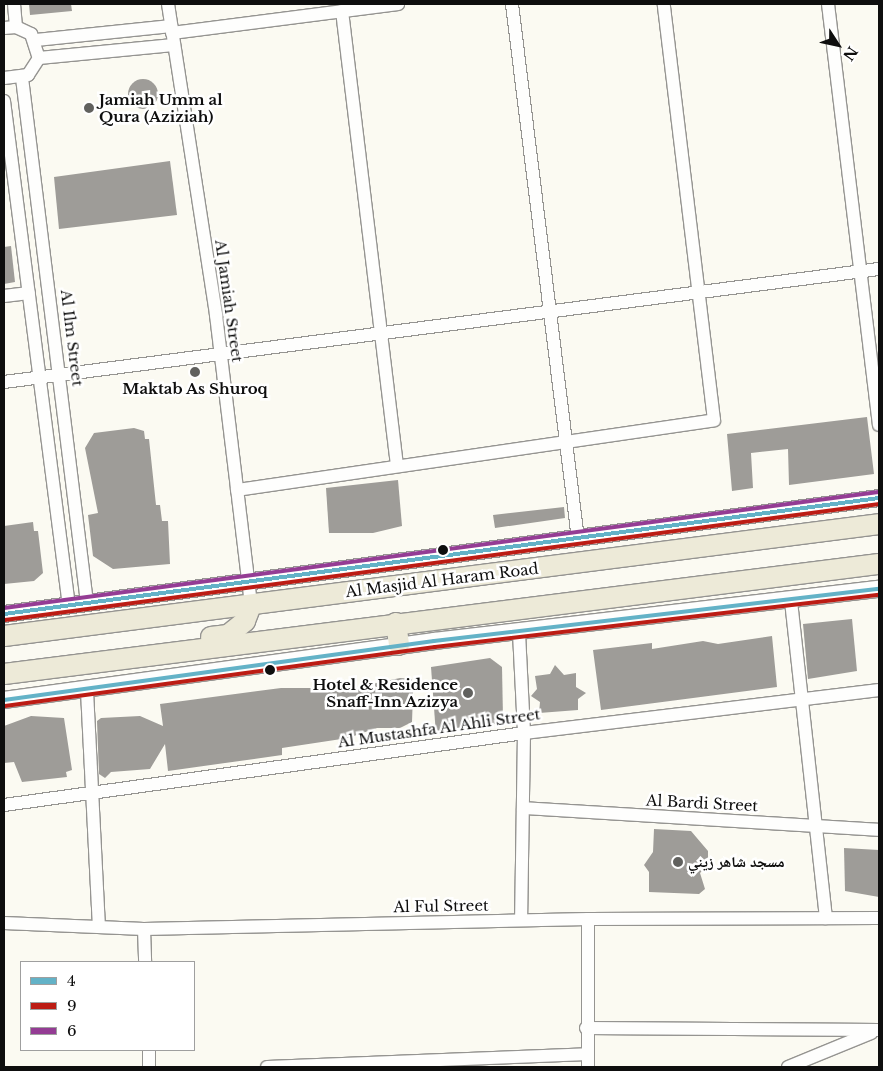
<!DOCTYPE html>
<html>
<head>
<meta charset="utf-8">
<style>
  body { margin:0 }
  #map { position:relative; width:883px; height:1071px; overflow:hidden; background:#fbfaf2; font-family:"Libre Baskerville","Noto Naskh Arabic",serif }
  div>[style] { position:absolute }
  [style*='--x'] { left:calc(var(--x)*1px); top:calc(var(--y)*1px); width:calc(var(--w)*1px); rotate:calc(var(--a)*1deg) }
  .building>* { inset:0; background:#9e9c98 }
  .round { border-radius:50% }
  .roads { filter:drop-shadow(1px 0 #959491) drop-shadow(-1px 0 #959491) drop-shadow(0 1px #959491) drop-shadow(0 -1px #959491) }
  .minor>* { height:12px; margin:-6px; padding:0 6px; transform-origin:6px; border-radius:6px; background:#fefefd }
  .tertiary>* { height:16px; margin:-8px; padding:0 8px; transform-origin:8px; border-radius:8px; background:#fefefd }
  .primary>* { height:20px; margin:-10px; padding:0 10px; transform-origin:10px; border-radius:10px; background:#edead8 }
  .bus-1>* { height:4px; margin:-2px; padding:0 2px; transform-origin:2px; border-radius:2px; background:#63b2c7 }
  .bus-2>* { height:4px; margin:-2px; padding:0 2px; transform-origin:2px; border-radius:2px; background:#bc1c14 }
  .bus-3>* { height:4px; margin:-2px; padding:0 2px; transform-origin:2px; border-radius:2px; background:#943c94 }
  .dots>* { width:14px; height:14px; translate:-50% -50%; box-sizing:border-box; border:2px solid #fff; border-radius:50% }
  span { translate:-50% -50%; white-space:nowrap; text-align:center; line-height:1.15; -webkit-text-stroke:5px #fff; paint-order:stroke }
  .poi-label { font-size:15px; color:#0e0e0e; font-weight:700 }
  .left { translate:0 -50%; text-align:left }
  .right { translate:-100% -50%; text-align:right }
  .street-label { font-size:15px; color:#0e0e0e }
  .frame { position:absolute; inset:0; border:5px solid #0e0e0e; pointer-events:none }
  .legend { position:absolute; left:20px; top:961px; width:175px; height:90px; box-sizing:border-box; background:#fff; border:1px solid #9f9f9f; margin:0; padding:6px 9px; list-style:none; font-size:15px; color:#0e0e0e }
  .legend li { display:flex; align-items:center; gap:10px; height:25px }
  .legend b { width:25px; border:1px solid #9f9f9f }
  .north { position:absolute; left:813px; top:20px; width:50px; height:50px; -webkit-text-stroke:4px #fff; paint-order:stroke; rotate:125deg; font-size:14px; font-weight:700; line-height:20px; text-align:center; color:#0e0e0e }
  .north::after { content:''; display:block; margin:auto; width:18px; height:22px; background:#0e0e0e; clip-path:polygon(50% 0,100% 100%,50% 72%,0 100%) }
</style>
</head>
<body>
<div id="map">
  <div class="building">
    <div style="clip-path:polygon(29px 4px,71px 4px,72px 11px,30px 15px)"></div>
    <div class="round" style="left:128px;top:79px;width:30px;height:30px"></div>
    <div style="clip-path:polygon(170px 161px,177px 215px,59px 229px,54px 177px)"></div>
    <div style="clip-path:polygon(11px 246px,15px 282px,4px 284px,4px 247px)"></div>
    <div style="clip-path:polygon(867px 417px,874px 474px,789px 485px,788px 449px,751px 453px,753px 488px,732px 491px,727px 434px)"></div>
    <div style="clip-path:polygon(134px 428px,144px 431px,145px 439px,149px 439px,156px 505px,160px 505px,162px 521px,168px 521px,170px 564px,113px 569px,93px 556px,88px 515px,98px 513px,85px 448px,94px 433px)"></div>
    <div style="clip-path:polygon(398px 480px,402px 526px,373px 533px,329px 533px,326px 488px)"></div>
    <div style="clip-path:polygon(564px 507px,565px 518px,495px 528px,493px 515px)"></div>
    <div style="clip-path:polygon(33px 522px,34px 531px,38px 531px,43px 573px,34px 581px,4px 584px,4px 526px)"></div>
    <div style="clip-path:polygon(852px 619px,857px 671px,808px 679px,803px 624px)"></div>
    <div style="clip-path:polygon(772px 636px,777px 687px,601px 710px,593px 650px,652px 643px,652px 649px,703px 641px,718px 644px)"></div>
    <div style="clip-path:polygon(490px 658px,502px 667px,503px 718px,490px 727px,436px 735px,431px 667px)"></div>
    <div style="clip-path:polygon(555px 665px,564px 675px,576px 673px,576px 687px,586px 693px,578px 699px,578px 710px,539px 713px,540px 702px,531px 696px,537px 689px,535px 676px,550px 674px)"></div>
    <div style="clip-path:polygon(400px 678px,412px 679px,413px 694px,412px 722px,400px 728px,377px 728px,348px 738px,282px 748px,282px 755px,168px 771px,165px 744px,150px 769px,111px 772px,105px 778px,99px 774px,97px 721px,101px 718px,140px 716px,163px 726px,160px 704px,281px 688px,324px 688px,324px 684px,345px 683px,344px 690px)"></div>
    <div style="clip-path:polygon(31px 716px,64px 718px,72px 770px,66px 772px,67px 777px,22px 782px,14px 762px,4px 763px,4px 726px)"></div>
    <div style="clip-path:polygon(654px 829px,691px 831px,708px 851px,708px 865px,700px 873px,705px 889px,699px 894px,649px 892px,649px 872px,644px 865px,653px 852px)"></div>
    <div style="clip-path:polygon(844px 848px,879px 850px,879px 897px,845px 891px)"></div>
  </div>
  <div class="roads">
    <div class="minor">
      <div style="--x:14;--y:4;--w:23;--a:85"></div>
      <div style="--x:168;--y:4;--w:315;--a:81.2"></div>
      <div style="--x:216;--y:315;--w:292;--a:83.1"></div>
      <div style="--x:512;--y:4;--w:539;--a:82.97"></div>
      <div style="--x:828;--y:4;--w:424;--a:83.1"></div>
      <div style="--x:342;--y:11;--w:458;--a:83.1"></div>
      <div style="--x:4;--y:28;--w:12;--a:-5"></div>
      <div style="--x:16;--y:27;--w:17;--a:25"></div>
      <div style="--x:31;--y:34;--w:25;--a:72"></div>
      <div style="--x:39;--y:58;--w:20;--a:123"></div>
      <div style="--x:28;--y:75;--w:24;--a:173"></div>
      <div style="--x:172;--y:33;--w:228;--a:-7.3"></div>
      <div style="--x:36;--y:40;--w:136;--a:-5.9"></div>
      <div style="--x:39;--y:58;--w:135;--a:-5.5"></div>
      <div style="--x:22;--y:78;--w:529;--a:82.94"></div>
      <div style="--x:4;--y:101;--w:509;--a:82.67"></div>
      <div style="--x:4;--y:296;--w:25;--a:-7"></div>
      <div style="--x:4;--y:382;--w:882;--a:-7.36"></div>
      <div style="--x:237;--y:490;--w:482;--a:-8.3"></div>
      <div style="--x:714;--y:420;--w:419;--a:-96.9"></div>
      <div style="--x:791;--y:601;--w:319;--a:83.7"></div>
      <div style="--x:519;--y:633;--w:100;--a:87.1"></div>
      <div style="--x:524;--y:733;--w:187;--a:90.9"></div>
      <div style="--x:87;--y:691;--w:233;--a:87.1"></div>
      <div style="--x:4;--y:805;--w:525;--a:-7.88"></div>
      <div style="--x:524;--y:733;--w:358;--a:-6.9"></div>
      <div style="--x:523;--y:808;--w:357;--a:3.5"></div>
      <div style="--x:4;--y:923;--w:140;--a:2.5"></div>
      <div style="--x:144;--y:929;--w:444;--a:-1.3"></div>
      <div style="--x:588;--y:919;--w:291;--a:-0.2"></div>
      <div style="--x:144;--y:929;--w:33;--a:88"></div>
      <div style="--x:586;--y:1028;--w:293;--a:0.4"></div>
      <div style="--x:149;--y:1050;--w:17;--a:90"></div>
      <div style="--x:267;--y:1067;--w:321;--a:-2.3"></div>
      <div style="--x:588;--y:1067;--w:148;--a:-90"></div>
      <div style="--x:788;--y:1067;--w:90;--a:-22.3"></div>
    </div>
    <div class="tertiary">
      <div style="--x:4;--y:614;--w:883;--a:-7.55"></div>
      <div style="--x:4;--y:700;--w:434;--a:-7.8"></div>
      <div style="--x:434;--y:641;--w:448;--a:-6.7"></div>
    </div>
    <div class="primary">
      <div style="--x:396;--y:623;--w:22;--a:82"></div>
      <div style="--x:4;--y:636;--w:882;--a:-7.29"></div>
      <div style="--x:211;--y:637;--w:17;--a:-7"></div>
      <div style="--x:228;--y:635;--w:22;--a:-39"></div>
      <div style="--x:245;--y:621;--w:17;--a:-69"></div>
      <div style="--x:4;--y:674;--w:882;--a:-7.17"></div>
    </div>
  </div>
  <div class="bus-1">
    <div style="--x:4;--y:614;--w:883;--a:-7.55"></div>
    <div style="--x:4;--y:700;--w:434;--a:-7.8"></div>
    <div style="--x:434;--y:641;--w:448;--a:-6.7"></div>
  </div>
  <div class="bus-2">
    <div style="--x:5;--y:620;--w:882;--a:-7.56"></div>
    <div style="--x:5;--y:706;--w:434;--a:-7.8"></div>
    <div style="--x:435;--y:647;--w:447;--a:-6.7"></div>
  </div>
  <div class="bus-3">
    <div style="--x:4;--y:608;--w:882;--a:-7.56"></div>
  </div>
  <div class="dots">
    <div style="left:89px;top:108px;background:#61615e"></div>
    <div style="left:195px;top:372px;background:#61615e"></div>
    <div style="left:443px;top:550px;background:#0e0e0e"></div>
    <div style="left:270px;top:670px;background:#0e0e0e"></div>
    <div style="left:468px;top:693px;background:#61615e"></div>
    <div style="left:678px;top:862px;background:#61615e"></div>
  </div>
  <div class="poi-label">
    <span class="left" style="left:99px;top:108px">Jamiah Umm al<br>Qura (Aziziah)</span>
    <span style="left:195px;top:389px">Maktab As Shuroq</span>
    <span class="right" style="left:458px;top:693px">Hotel &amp; Residence<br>Snaff-Inn Azizya</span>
    <span class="left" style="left:688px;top:862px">مسجد شاهر زيني</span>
  </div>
  <div class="street-label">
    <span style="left:229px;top:301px;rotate:82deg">Al Jamiah Street</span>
    <span style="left:72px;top:338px;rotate:83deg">Al Ilm Street</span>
    <span style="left:442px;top:580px;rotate:-7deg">Al Masjid Al Haram Road</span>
    <span style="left:439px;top:728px;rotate:-8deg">Al Mustashfa Al Ahli Street</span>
    <span style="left:702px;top:803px;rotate:3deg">Al Bardi Street</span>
    <span style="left:441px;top:906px;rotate:-1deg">Al Ful Street</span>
  </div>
  <div class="frame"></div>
  <ul class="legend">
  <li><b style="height:6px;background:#63b2c7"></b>4</li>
  <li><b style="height:6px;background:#bc1c14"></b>9</li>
  <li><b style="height:6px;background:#943c94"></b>6</li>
  </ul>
  <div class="north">N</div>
</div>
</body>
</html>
